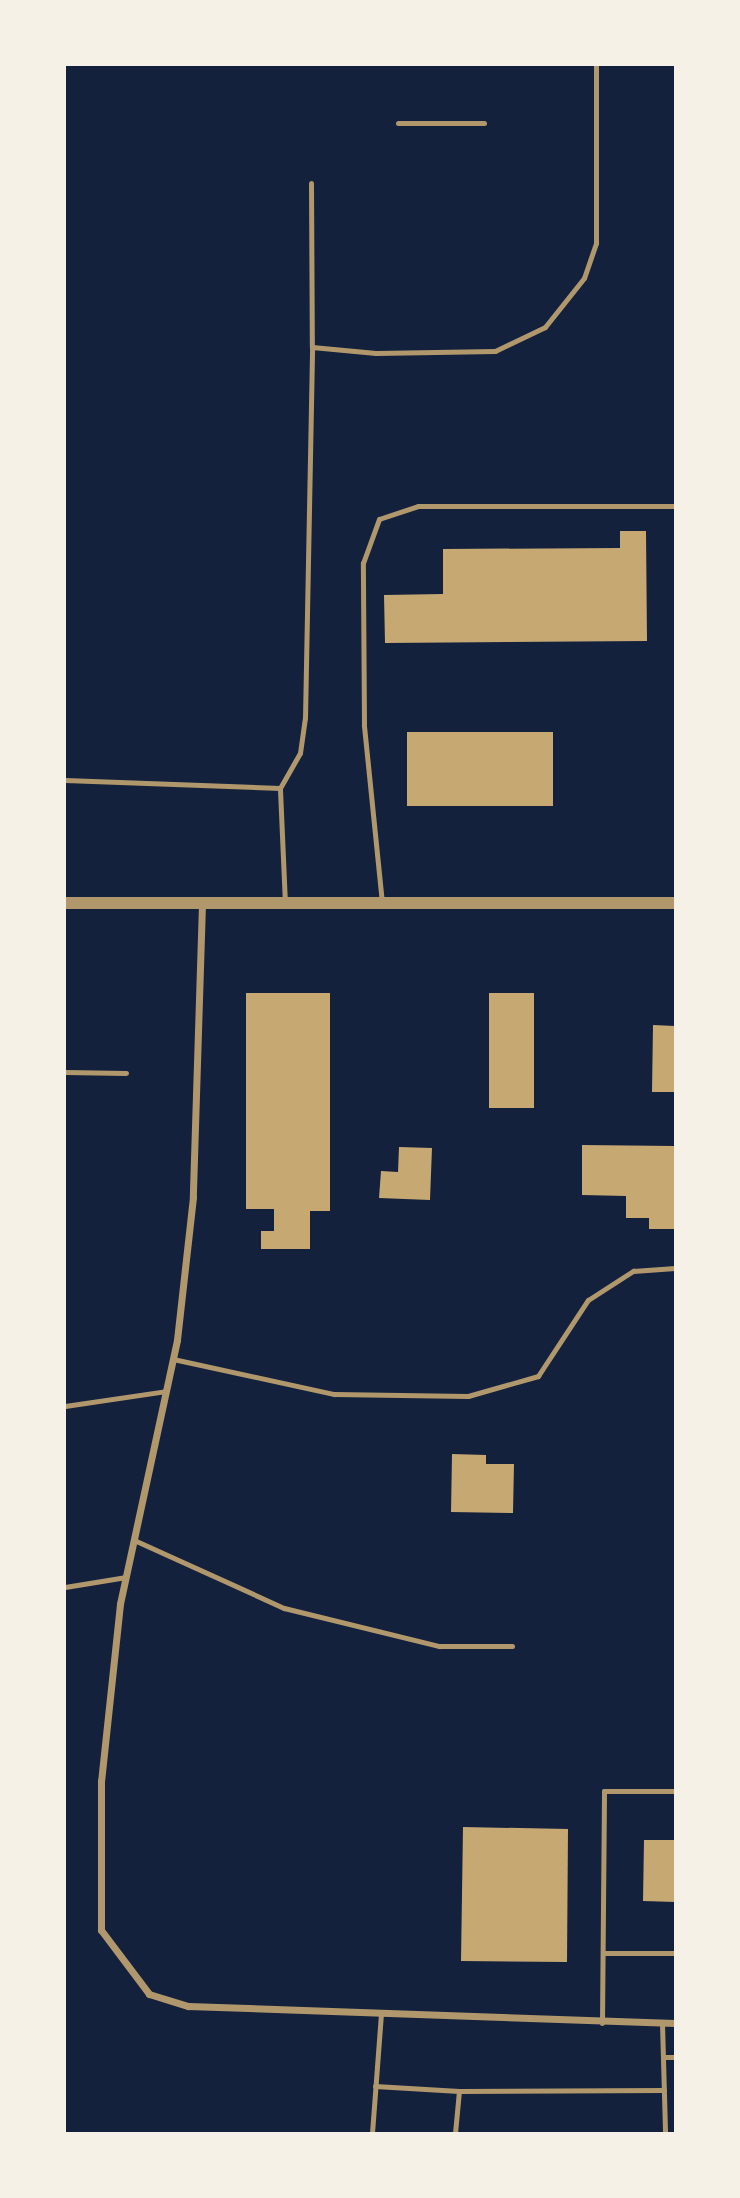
<!DOCTYPE html>
<html>
<head>
<meta charset="utf-8">
<style>
  body { margin:0 }
  #map { position:relative; width:740px; height:2198px; overflow:hidden; background:#14213d; font-family:Poppins,sans-serif }
  div>[style] { position:absolute }
  [style*='--x'] { left:calc(var(--x)*1px); top:calc(var(--y)*1px); width:calc(var(--w)*1px); rotate:calc(var(--a)*1deg) }
  .building>* { inset:0; background:#c6a872 }
  .service>* { height:5px; margin:-2.5px; padding:0 2.5px; transform-origin:2.5px; border-radius:2.5px; background:#b1986c }
  .minor>* { height:7px; margin:-3.5px; padding:0 3.5px; transform-origin:3.5px; border-radius:3.5px; background:#b1986c }
  .tertiary>* { height:12px; margin:-6px; padding:0 6px; transform-origin:6px; border-radius:6px; background:#b1986c }
  span { translate:-50% -50%; white-space:nowrap; text-align:center; line-height:1.15; -webkit-text-stroke:5px #f6f1e7; paint-order:stroke }
  .frame { position:absolute; inset:0; border:66px solid #f6f1e7; pointer-events:none }
</style>
</head>
<body>
<div id="map">
  <div class="building">
    <div style="clip-path:polygon(620px 531px,646px 531px,647px 641px,385px 643px,384px 595px,443px 594px,443px 549px,620px 548px)"></div>
    <div style="clip-path:polygon(407px 732px,553px 732px,553px 806px,407px 806px)"></div>
    <div style="clip-path:polygon(246px 993px,330px 993px,330px 1211px,310px 1211px,310px 1249px,261px 1249px,261px 1231px,274px 1231px,274px 1209px,246px 1209px)"></div>
    <div style="clip-path:polygon(489px 993px,534px 993px,534px 1108px,489px 1108px)"></div>
    <div style="clip-path:polygon(653px 1025px,675px 1026px,675px 1092px,652px 1092px)"></div>
    <div style="clip-path:polygon(582px 1145px,675px 1146px,675px 1229px,649px 1229px,649px 1218px,626px 1218px,626px 1196px,582px 1195px)"></div>
    <div style="clip-path:polygon(399px 1147px,432px 1148px,430px 1200px,379px 1198px,381px 1171px,398px 1172px)"></div>
    <div style="clip-path:polygon(452px 1454px,486px 1455px,486px 1464px,514px 1464px,513px 1513px,451px 1512px)"></div>
    <div style="clip-path:polygon(463px 1827px,568px 1829px,567px 1962px,461px 1961px)"></div>
    <div style="clip-path:polygon(644px 1840px,675px 1840px,675px 1902px,643px 1901px)"></div>
  </div>
  <div class="service">
    <div style="--x:398;--y:123;--w:86;--a:0"></div>
    <div style="--x:311;--y:183;--w:164;--a:89.7"></div>
    <div style="--x:65;--y:780;--w:215;--a:2.1"></div>
    <div style="--x:382;--y:903;--w:179;--a:-95.8"></div>
    <div style="--x:364;--y:725;--w:162;--a:-90.4"></div>
    <div style="--x:363;--y:563;--w:47;--a:-70"></div>
    <div style="--x:379;--y:519;--w:41;--a:-18.4"></div>
    <div style="--x:418;--y:506;--w:257;--a:0"></div>
    <div style="--x:285;--y:904;--w:116;--a:-92.5"></div>
    <div style="--x:280;--y:788;--w:40;--a:-60.3"></div>
    <div style="--x:300;--y:753;--w:35;--a:-82"></div>
    <div style="--x:305;--y:718;--w:371;--a:-88.9"></div>
    <div style="--x:312;--y:347;--w:64;--a:5.4"></div>
    <div style="--x:376;--y:353;--w:119;--a:-1"></div>
    <div style="--x:495;--y:351;--w:55;--a:-25.6"></div>
    <div style="--x:545;--y:327;--w:63;--a:-51.5"></div>
    <div style="--x:584;--y:278;--w:37;--a:-71"></div>
    <div style="--x:596;--y:243;--w:178;--a:-90"></div>
    <div style="--x:65;--y:1072;--w:61;--a:0.9"></div>
    <div style="--x:173;--y:1359;--w:165;--a:12.3"></div>
    <div style="--x:334;--y:1394;--w:134;--a:0.9"></div>
    <div style="--x:468;--y:1396;--w:73;--a:-15.9"></div>
    <div style="--x:538;--y:1376;--w:91;--a:-56.7"></div>
    <div style="--x:588;--y:1300;--w:54;--a:-32.8"></div>
    <div style="--x:633;--y:1271;--w:42;--a:-4.1"></div>
    <div style="--x:65;--y:1406;--w:102;--a:-8.4"></div>
    <div style="--x:134;--y:1540;--w:165;--a:24.4"></div>
    <div style="--x:284;--y:1608;--w:160;--a:13.8"></div>
    <div style="--x:439;--y:1646;--w:73;--a:0"></div>
    <div style="--x:65;--y:1587;--w:62;--a:-9.3"></div>
    <div style="--x:603;--y:1953;--w:72;--a:0"></div>
    <div style="--x:602;--y:2023;--w:232;--a:-89.5"></div>
    <div style="--x:604;--y:1791;--w:71;--a:0"></div>
    <div style="--x:662;--y:2023;--w:110;--a:88.4"></div>
    <div style="--x:663;--y:2057;--w:12;--a:0"></div>
    <div style="--x:375;--y:2086;--w:84;--a:3.4"></div>
    <div style="--x:372;--y:2133;--w:119;--a:-85.7"></div>
    <div style="--x:455;--y:2133;--w:42;--a:-84.6"></div>
    <div style="--x:459;--y:2091;--w:205;--a:-0.3"></div>
  </div>
  <div class="minor">
    <div style="--x:202;--y:904;--w:293;--a:91.8"></div>
    <div style="--x:193;--y:1197;--w:144;--a:96.4"></div>
    <div style="--x:177;--y:1340;--w:270;--a:102.2"></div>
    <div style="--x:120;--y:1604;--w:178;--a:96.1"></div>
    <div style="--x:101;--y:1781;--w:149;--a:90"></div>
    <div style="--x:101;--y:1930;--w:80;--a:53.1"></div>
    <div style="--x:149;--y:1994;--w:41;--a:17.1"></div>
    <div style="--x:188;--y:2006;--w:487;--a:2"></div>
  </div>
  <div class="tertiary">
    <div style="--x:65;--y:903;--w:610;--a:0"></div>
  </div>
  <div class="frame"></div>
</div>
</body>
</html>
